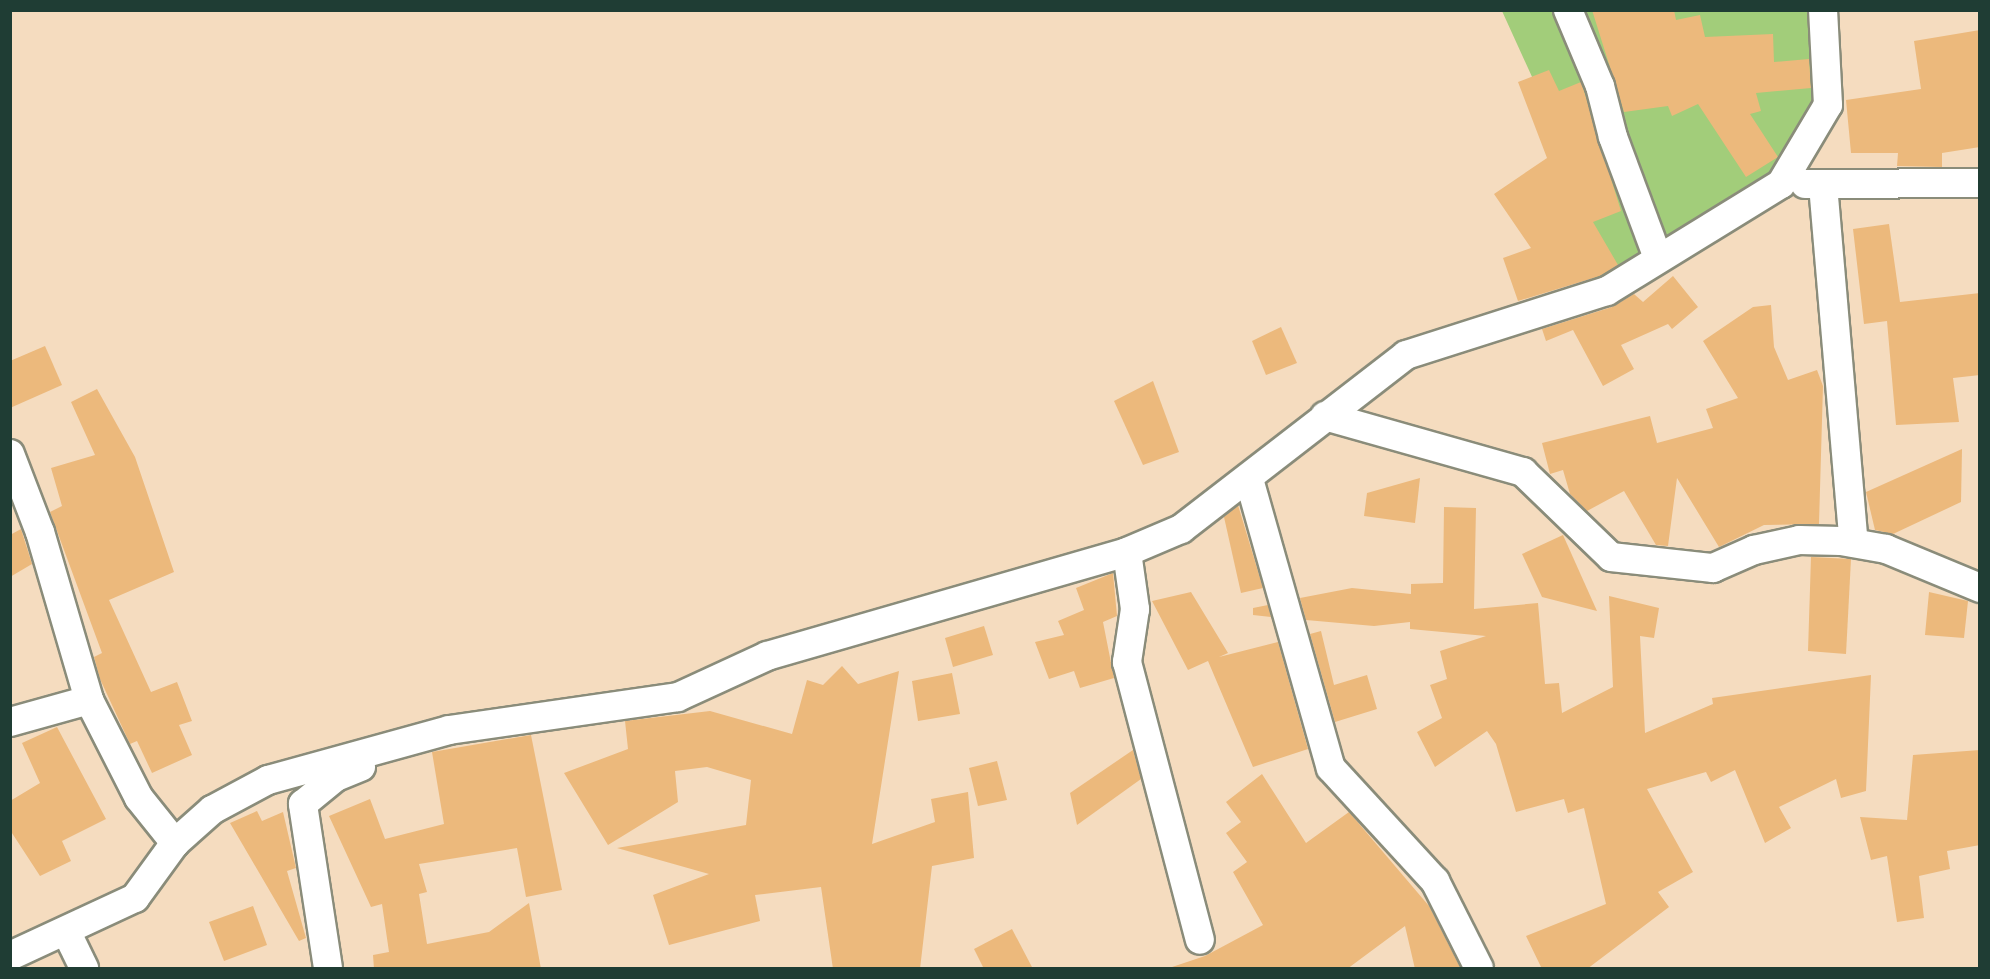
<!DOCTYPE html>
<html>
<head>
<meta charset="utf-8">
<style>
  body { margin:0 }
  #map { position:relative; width:1990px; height:979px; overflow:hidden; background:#f5dcbf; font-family:"Libre Caslon Text",serif }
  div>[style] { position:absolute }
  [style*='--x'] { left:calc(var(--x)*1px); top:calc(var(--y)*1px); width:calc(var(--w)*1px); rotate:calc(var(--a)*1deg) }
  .green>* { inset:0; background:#a2cd7a }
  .building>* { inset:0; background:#ecb97c }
  .roads { filter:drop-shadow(2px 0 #8a8c7a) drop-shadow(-2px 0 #8a8c7a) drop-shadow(0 2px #8a8c7a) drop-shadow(0 -2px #8a8c7a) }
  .street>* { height:28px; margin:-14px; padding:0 14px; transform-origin:14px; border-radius:14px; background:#fff }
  span { translate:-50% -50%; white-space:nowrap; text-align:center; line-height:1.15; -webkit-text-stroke:6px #fcf5e5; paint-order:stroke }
  .frame { position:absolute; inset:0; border:12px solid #1f3d34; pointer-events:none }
</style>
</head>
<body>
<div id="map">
  <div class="green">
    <div style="clip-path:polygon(1502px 11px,1820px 11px,1825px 76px,1780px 180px,1738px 191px,1596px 284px,1564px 147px)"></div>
  </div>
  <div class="building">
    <div style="clip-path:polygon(1592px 10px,1674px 10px,1676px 20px,1700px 15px,1705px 37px,1773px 34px,1774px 62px,1809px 59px,1811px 88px,1756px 93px,1761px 111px,1750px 114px,1778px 157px,1746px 177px,1698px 104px,1672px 116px,1668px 106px,1624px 112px)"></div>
    <div style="clip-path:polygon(1980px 30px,1980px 147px,1942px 153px,1942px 167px,1897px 166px,1898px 153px,1851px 153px,1846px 100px,1921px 89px,1914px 41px)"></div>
    <div style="clip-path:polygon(1549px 70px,1559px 91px,1581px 82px,1584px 91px,1621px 211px,1593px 222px,1618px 265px,1600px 276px,1518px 301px,1503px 258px,1531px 248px,1494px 194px,1547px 158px,1518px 82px)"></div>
    <div style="clip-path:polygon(1889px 224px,1900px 302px,1980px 293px,1980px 375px,1953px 378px,1959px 422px,1896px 425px,1887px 321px,1864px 324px,1853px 229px)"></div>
    <div style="clip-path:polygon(1673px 276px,1698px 307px,1672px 329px,1668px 324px,1621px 345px,1634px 369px,1603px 386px,1573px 330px,1546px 341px,1542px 329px,1612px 307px,1634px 294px,1643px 302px)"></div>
    <div style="clip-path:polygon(1771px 305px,1774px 347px,1788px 380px,1817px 370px,1823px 386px,1819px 524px,1764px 525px,1719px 547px,1677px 478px,1668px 546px,1656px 545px,1624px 491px,1587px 511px,1570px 494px,1563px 470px,1550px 474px,1542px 443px,1650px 416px,1657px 443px,1713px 428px,1706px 409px,1738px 398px,1703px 341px,1753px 307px)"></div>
    <div style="clip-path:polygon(1281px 327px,1297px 363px,1266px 375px,1252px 341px)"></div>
    <div style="clip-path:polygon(45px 346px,62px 385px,10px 408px,10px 361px)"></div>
    <div style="clip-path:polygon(1153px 381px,1179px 452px,1143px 465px,1114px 401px)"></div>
    <div style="clip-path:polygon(97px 389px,135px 457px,174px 572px,109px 600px,151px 692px,177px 682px,192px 721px,179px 725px,192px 755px,152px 773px,137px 741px,130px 744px,100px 679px,94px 657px,102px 653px,50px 512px,62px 506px,51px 468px,95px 455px,71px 402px)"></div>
    <div style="clip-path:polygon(1962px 449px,1961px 502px,1893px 534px,1875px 530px,1866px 492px)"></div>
    <div style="clip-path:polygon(1420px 478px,1415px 523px,1364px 516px,1367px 493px)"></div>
    <div style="clip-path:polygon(1238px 505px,1263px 588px,1241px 593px,1224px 517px)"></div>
    <div style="clip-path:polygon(1444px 507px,1476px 508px,1474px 609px,1538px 603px,1545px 684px,1559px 683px,1562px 713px,1613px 687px,1609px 596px,1659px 608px,1654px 638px,1640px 636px,1645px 733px,1713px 704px,1712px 698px,1871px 675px,1866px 791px,1841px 798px,1836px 779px,1779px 807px,1791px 828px,1765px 843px,1735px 770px,1711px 782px,1706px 772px,1647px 789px,1693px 872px,1658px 892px,1669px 907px,1587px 969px,1542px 969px,1526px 936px,1606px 904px,1584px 808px,1568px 813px,1564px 799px,1516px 812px,1496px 744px,1487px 731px,1435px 767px,1417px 732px,1442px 718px,1430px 685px,1447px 679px,1440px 651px,1486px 636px,1410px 629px,1410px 622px,1374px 626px,1306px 620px,1300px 598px,1352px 588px,1411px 594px,1411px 584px,1443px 583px)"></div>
    <div style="clip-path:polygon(21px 529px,32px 564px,10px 577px,10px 535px)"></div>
    <div style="clip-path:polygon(1563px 535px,1597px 611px,1542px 597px,1522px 554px)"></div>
    <div style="clip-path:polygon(1811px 557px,1851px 559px,1846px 654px,1808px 651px)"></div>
    <div style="clip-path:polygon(1113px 573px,1117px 616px,1103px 622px,1114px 678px,1080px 688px,1074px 671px,1049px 679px,1035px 642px,1064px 635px,1058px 621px,1084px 610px,1076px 588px)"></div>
    <div style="clip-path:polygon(1191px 592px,1228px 653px,1219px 657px,1278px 642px,1308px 749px,1253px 767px,1208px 661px,1188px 670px,1152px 601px)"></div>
    <div style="clip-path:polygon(1929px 592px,1968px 601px,1964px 638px,1925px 635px)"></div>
    <div style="clip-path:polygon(1268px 605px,1271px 617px,1253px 615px,1253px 608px)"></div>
    <div style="clip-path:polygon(984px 626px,993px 655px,953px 667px,945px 638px)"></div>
    <div style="clip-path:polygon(1321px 631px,1334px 685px,1367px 675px,1377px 709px,1335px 722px,1310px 634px)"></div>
    <div style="clip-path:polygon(842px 666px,858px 684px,899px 671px,872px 844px,935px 822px,931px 799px,968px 792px,974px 858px,932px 866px,920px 969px,833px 969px,821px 887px,755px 895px,760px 921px,669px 945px,653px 895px,709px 874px,617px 848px,746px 825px,751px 780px,707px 767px,675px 771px,678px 802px,608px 845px,564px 773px,628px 749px,625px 721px,710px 711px,792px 734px,807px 680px,823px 685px)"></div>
    <div style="clip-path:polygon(952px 673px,960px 714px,918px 721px,912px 681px)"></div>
    <div style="clip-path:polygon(57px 727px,106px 819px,62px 841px,71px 861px,40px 876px,10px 830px,10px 801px,40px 783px,22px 743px)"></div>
    <div style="clip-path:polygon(531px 735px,562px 890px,526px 897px,517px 848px,419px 864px,427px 892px,419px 894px,427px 944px,489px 932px,529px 903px,541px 969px,374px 969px,373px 955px,389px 952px,382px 904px,371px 907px,329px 816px,370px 799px,385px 839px,444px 824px,432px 752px)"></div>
    <div style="clip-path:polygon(1133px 750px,1141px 779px,1077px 825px,1070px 793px)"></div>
    <div style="clip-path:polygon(1980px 750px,1980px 845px,1947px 851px,1950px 869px,1919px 876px,1924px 918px,1897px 922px,1887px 856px,1871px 860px,1860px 817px,1907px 820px,1913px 755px)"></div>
    <div style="clip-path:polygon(997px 761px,1007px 800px,978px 806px,969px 768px)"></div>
    <div style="clip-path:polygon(1262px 774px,1306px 843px,1349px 812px,1429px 906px,1461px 969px,1415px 969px,1405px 926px,1347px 969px,1166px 969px,1205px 956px,1263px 925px,1233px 872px,1247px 862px,1226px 833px,1241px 822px,1226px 802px)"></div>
    <div style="clip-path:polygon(257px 811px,262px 821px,283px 812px,296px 868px,287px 871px,306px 938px,299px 941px,230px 823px)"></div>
    <div style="clip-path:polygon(253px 906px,267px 945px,224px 961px,209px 922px)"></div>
    <div style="clip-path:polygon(1012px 929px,1033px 969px,984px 969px,974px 949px)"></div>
  </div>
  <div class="roads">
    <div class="street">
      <div style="--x:1568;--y:10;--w:82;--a:67.2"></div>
      <div style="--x:1600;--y:86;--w:53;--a:75.7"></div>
      <div style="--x:1613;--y:137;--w:129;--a:69.6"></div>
      <div style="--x:1805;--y:184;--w:175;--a:-0.3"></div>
      <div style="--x:1823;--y:185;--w:359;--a:85.1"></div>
      <div style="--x:1325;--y:416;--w:206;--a:15.8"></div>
      <div style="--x:1523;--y:472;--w:122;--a:44"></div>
      <div style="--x:1611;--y:557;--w:103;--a:6.2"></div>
      <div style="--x:1713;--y:568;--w:45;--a:-23.7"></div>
      <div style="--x:1754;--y:550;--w:46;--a:-12.5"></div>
      <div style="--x:1799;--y:540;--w:42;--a:1.4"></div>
      <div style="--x:1841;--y:541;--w:46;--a:10.1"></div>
      <div style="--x:1886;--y:549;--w:102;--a:22.5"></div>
      <div style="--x:10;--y:454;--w:84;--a:69"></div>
      <div style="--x:40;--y:532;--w:175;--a:73.7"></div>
      <div style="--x:89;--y:700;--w:110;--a:63"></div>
      <div style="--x:139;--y:798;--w:58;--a:51.3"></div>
      <div style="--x:1249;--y:479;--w:300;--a:74.2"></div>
      <div style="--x:1331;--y:768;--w:154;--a:47.4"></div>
      <div style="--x:1435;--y:881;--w:97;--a:63.2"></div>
      <div style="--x:1127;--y:552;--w:58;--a:82"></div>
      <div style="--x:1135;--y:609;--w:54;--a:98.6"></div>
      <div style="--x:1127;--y:662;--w:287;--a:75.3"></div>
      <div style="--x:10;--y:722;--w:82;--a:-15.6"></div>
      <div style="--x:67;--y:933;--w:39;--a:64"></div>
      <div style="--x:10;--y:956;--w:138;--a:-24.9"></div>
      <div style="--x:135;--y:898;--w:68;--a:-54"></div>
      <div style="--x:175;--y:843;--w:50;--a:-41.7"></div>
      <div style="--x:212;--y:810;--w:64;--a:-28.2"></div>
      <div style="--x:268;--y:780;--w:188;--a:-15.4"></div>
      <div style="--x:449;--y:730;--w:231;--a:-8.2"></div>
      <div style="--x:678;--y:697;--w:98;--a:-24.7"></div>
      <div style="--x:767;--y:656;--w:375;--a:-16.1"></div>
      <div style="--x:1127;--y:552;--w:59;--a:-23.1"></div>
      <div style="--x:1181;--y:529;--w:284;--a:-37.7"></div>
      <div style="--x:1406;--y:355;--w:211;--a:-17.7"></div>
      <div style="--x:1607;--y:291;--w:204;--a:-31.6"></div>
      <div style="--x:1781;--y:184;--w:92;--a:-59.3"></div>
      <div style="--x:1828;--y:105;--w:95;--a:-93"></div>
      <div style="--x:328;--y:968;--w:166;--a:-98.7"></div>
      <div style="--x:303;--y:804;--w:43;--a:-39.3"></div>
      <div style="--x:336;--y:777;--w:27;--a:-22"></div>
    </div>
  </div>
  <div class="frame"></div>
</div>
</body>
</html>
